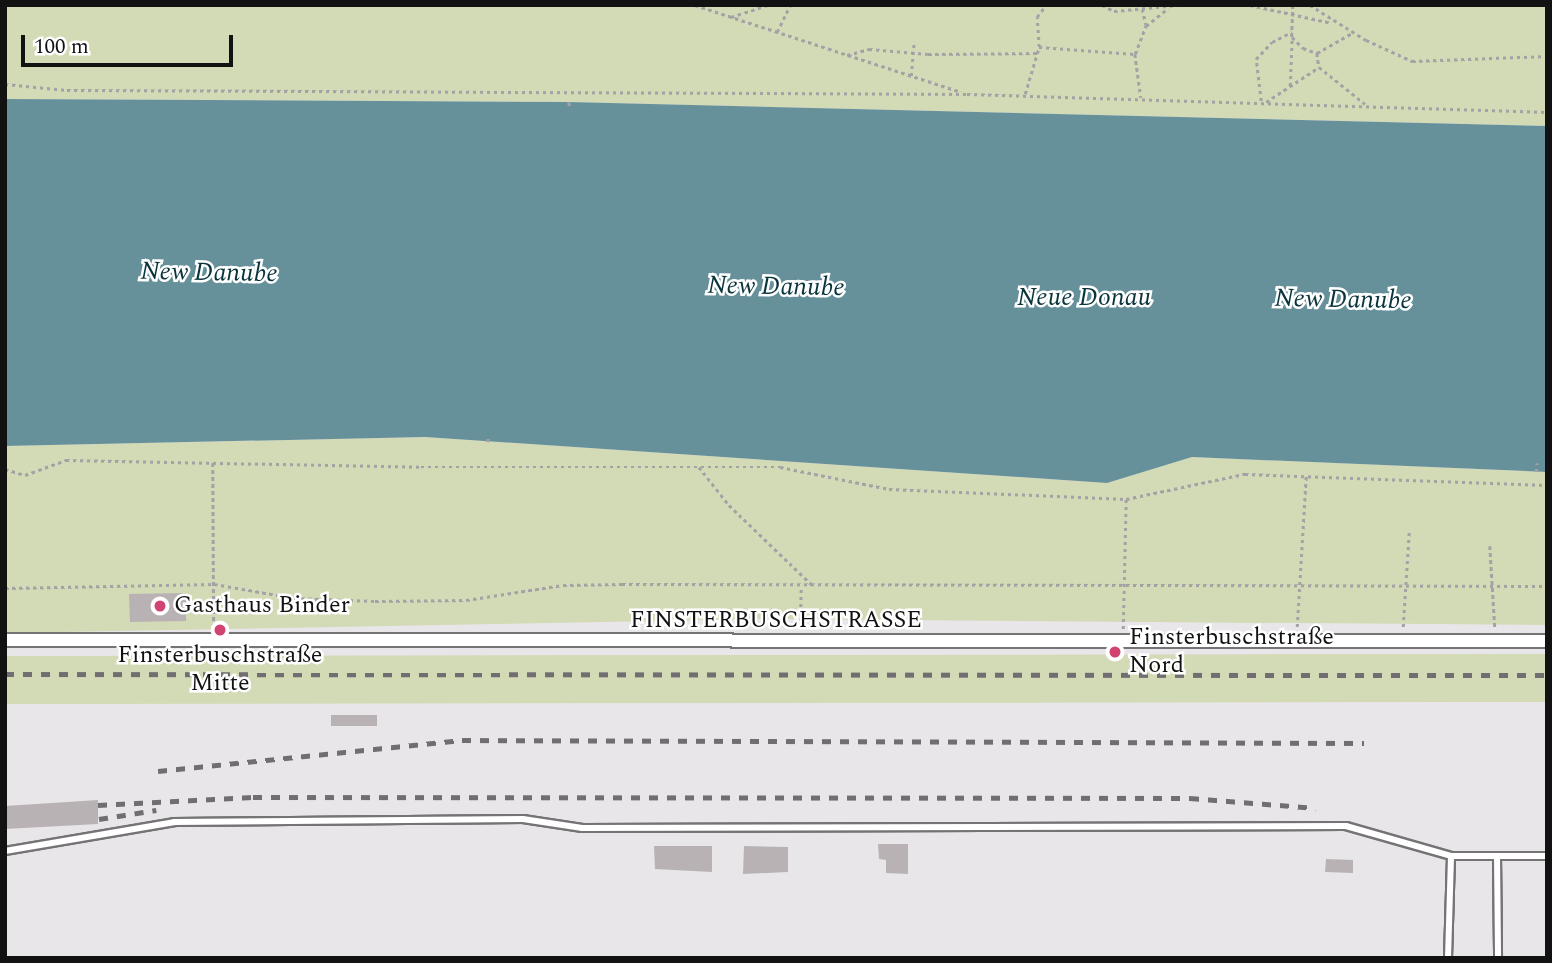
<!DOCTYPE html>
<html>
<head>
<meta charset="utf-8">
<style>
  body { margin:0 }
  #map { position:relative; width:1552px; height:963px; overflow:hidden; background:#e9e6ea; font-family:Spectral,serif }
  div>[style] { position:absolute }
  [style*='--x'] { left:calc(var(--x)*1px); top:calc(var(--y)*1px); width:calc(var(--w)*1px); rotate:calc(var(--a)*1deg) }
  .green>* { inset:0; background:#d3dab6 }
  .water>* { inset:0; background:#67919a }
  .building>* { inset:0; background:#b8b2b4 }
  .path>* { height:2.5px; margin-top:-1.25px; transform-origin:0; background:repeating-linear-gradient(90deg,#a4a2a5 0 3.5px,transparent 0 7px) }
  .roads { filter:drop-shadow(2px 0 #767377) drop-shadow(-2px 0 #767377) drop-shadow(0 2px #767377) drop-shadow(0 -2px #767377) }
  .service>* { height:6px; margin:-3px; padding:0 3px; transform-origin:3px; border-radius:3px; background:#fff }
  .minor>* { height:12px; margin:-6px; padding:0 6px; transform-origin:6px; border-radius:6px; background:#fff }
  .rail>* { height:4.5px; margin-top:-2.25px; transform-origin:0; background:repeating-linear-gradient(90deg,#706e70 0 9px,transparent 0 18px) }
  .dots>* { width:19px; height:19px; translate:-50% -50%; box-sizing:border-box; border:4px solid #fff; border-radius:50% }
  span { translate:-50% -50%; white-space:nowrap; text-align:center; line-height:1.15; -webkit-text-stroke:5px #fff; paint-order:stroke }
  .poi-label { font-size:24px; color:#131213 }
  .left { translate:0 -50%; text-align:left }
  .street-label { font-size:24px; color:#131213 }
  .water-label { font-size:26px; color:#09343c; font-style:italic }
  .frame { position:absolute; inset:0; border:7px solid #131213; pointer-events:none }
  .scale { position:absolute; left:21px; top:35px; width:212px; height:32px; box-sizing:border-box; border:4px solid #131213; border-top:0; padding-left:9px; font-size:21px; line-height:24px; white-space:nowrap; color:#131213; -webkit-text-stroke:5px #fff; paint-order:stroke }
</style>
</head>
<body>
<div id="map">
  <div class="green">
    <div style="clip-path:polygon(5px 5px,1547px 5px,1547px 126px,569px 102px,5px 99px)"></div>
    <div style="clip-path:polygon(425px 437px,1107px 483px,1192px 457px,1547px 472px,1547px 625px,768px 619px,5px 633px,5px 446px)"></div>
    <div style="clip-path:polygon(1547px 654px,1547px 702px,5px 704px,5px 656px)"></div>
  </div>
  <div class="water">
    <div style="clip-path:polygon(5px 99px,569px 102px,1547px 126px,1547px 472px,1192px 457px,1107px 483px,425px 437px,5px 446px)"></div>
  </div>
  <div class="building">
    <div style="clip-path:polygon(186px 593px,186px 621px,130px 622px,129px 594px)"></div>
    <div style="clip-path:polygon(331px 715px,377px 715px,377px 726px,331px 726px)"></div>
    <div style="clip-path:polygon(98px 800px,98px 824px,5px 829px,5px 806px)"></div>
    <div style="clip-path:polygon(878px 844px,908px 844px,908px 874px,886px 873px,886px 860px,879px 859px)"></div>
    <div style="clip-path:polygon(654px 846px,712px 846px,712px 872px,655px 869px)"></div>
    <div style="clip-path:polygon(744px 846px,788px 847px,788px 872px,743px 874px)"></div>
    <div style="clip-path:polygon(1326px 859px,1353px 860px,1353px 873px,1325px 872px)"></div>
  </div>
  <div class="path">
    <div style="--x:695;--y:5;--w:280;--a:18.1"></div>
    <div style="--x:1102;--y:5;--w:13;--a:27"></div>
    <div style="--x:1114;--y:11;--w:65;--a:-5.3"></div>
    <div style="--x:1250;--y:5;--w:84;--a:12.4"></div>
    <div style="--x:1293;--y:5;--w:32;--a:92"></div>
    <div style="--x:1292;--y:37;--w:16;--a:45"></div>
    <div style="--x:1303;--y:48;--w:15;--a:20"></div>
    <div style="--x:1317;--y:53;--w:40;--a:-29.7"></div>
    <div style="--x:1310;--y:5;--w:66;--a:32"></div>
    <div style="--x:1366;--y:40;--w:51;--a:24.5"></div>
    <div style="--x:1412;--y:61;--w:135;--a:-2.1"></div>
    <div style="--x:731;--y:17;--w:40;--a:-18"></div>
    <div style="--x:1146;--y:26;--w:28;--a:-39"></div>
    <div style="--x:777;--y:32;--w:30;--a:-64"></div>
    <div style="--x:1039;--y:47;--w:96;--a:4.2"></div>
    <div style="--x:1135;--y:54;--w:44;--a:82.2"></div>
    <div style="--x:1317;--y:53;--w:14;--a:82"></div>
    <div style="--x:1319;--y:67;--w:59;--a:38.8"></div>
    <div style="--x:1135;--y:54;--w:30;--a:-69"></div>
    <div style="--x:1146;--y:26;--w:17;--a:-103"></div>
    <div style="--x:847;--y:55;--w:23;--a:-15"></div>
    <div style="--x:869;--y:49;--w:59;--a:4.8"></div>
    <div style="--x:928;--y:54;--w:109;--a:-0.5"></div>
    <div style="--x:911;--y:76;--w:33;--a:-85"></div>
    <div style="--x:5;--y:84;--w:62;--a:5.5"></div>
    <div style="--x:67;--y:90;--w:900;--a:0.25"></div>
    <div style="--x:967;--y:94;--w:580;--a:1.78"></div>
    <div style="--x:1290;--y:86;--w:49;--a:-87.7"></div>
    <div style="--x:1025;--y:94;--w:49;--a:-73.4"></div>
    <div style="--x:1039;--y:47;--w:30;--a:-94"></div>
    <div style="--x:1037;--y:17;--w:15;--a:-53"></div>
    <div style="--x:1261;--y:101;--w:42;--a:-96.8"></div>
    <div style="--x:1256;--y:59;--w:23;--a:-47"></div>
    <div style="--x:1272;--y:42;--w:22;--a:-27"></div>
    <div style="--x:569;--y:102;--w:6;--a:81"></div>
    <div style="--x:1266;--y:102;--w:64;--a:-33.4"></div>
    <div style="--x:487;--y:442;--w:6;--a:-72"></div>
    <div style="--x:213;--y:463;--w:164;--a:89.7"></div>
    <div style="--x:699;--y:467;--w:48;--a:51.7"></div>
    <div style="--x:729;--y:505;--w:115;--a:43.9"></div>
    <div style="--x:5;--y:469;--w:21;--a:17"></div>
    <div style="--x:25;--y:475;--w:44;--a:-20.1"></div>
    <div style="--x:66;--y:460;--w:355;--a:1.1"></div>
    <div style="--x:421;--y:467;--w:359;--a:0"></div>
    <div style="--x:780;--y:467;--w:111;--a:11.4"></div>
    <div style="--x:889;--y:489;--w:237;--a:2.4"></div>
    <div style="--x:1126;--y:499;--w:122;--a:-11.9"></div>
    <div style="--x:1245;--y:474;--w:302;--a:2.1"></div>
    <div style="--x:1536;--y:472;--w:9;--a:-84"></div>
    <div style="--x:1490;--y:546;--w:81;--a:86.5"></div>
    <div style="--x:5;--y:588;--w:209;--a:-1.1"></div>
    <div style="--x:214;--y:584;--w:81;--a:9.9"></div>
    <div style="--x:294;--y:598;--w:81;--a:2.1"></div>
    <div style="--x:375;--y:601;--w:91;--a:-0.6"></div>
    <div style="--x:466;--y:600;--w:98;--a:-8.8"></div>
    <div style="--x:563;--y:585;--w:59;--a:-1"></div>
    <div style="--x:622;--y:584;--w:925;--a:0.12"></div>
    <div style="--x:1297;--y:627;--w:151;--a:-86.6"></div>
    <div style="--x:1403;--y:627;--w:95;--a:-86.4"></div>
    <div style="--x:800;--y:628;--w:42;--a:-88.6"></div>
    <div style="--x:1123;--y:629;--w:130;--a:-88.7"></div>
  </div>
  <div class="roads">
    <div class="service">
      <div style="--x:5;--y:851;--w:171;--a:-9.7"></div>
      <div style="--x:174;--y:822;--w:349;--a:-0.5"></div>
      <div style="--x:523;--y:819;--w:60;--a:8.7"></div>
      <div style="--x:582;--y:828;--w:764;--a:-0.15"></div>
      <div style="--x:1346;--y:826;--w:109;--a:15.9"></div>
      <div style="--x:1451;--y:856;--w:96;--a:0"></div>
      <div style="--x:1497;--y:856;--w:102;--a:89.4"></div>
      <div style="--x:1448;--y:958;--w:102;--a:-88.3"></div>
    </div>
    <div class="minor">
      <div style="--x:5;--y:640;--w:1542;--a:0.04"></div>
    </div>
  </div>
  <div class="rail">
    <div style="--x:5;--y:674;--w:1542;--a:0.04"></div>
    <div style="--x:158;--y:771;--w:306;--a:-5.8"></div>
    <div style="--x:462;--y:740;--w:902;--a:0.19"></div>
    <div style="--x:98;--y:805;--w:155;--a:-3"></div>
    <div style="--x:253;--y:797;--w:937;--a:0.06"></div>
    <div style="--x:1190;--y:798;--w:126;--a:4.5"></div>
    <div style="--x:99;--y:819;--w:58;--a:-9"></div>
  </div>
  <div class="dots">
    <div style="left:160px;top:606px;background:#d14371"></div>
    <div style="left:220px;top:630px;background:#d14371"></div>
    <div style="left:1115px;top:652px;background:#d14371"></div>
  </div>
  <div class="poi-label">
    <span class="left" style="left:174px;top:606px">Gasthaus Binder</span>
    <span class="left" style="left:1129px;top:652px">Finsterbuschstraße<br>Nord</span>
    <span style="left:220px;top:670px">Finsterbuschstraße<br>Mitte</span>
  </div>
  <div class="street-label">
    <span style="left:776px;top:621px">FINSTERBUSCHSTRASSE</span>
  </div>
  <div class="water-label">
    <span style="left:209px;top:273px;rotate:1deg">New Danube</span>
    <span style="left:776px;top:287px;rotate:1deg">New Danube</span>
    <span style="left:1084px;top:298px">Neue Donau</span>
    <span style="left:1343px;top:300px;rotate:1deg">New Danube</span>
  </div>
  <div class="frame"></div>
  <div class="scale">100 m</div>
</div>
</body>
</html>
